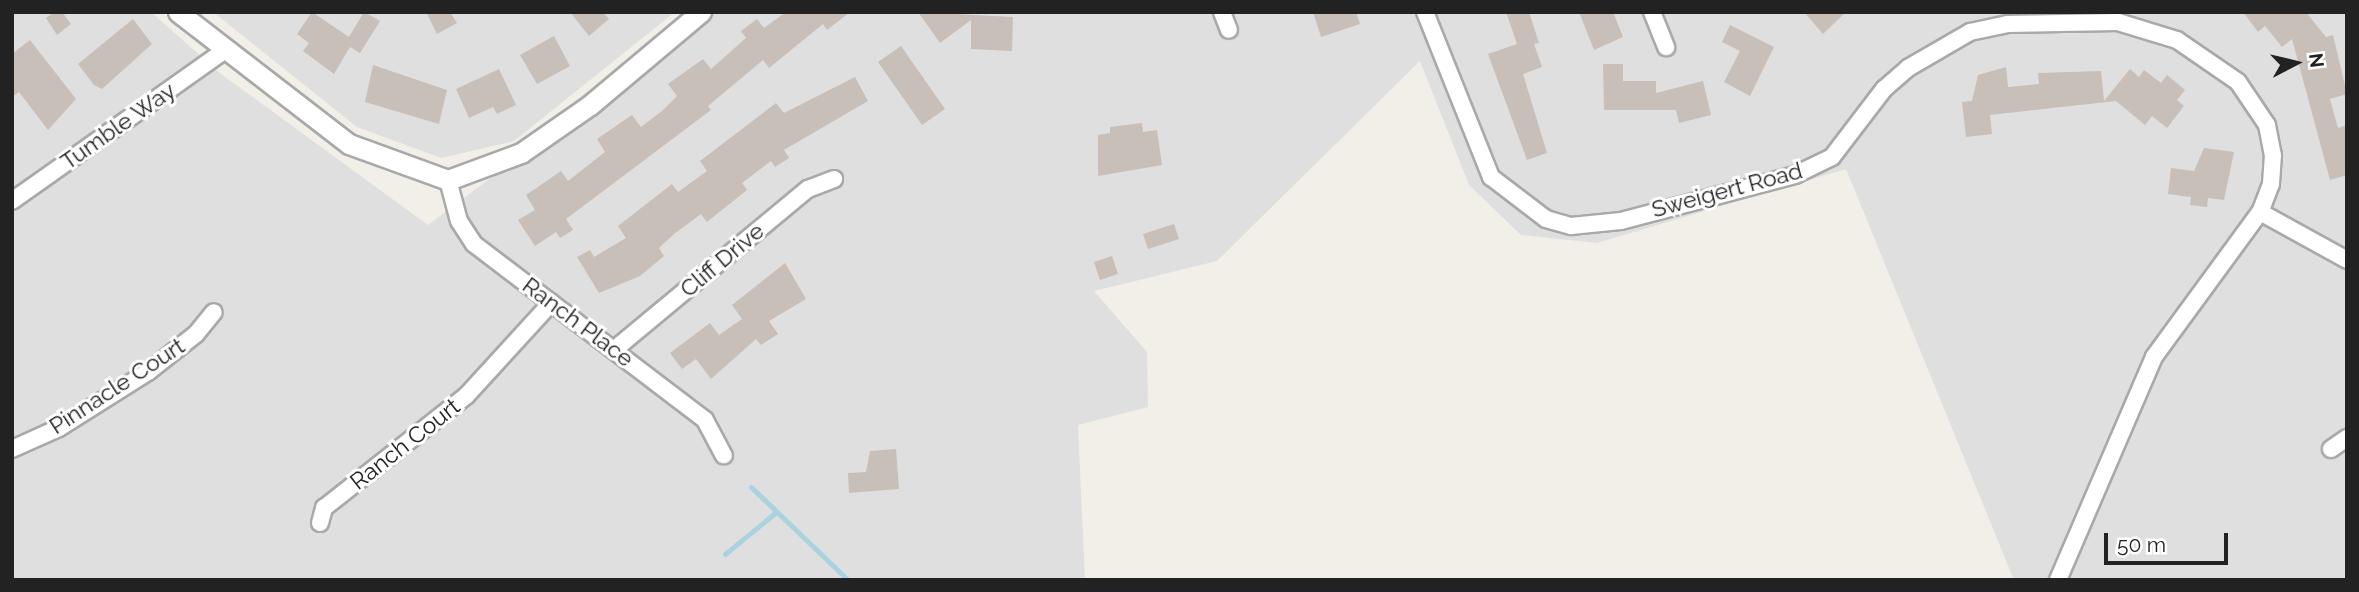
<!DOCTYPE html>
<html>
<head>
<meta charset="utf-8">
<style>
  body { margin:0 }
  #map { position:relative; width:2359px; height:592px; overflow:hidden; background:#f2efe9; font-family:Raleway,sans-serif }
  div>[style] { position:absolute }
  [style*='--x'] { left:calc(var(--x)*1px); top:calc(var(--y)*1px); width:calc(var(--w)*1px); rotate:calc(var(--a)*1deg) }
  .residential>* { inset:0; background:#e0dfdf }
  .stream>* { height:5px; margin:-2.5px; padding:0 2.5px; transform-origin:2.5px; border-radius:2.5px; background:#aad3df }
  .building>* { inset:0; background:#c7bfb8 }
  .roads { filter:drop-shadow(2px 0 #a9a9a9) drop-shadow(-2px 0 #a9a9a9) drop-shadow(0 2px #a9a9a9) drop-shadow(0 -2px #a9a9a9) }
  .minor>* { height:16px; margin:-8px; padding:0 8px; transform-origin:8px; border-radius:8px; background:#fff }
  .tertiary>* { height:19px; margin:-9.5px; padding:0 9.5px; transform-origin:9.5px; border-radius:9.5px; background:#fff }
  span { translate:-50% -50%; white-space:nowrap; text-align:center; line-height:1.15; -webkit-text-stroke:6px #fff; paint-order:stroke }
  .street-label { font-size:23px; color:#222 }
  .frame { position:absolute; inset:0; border:14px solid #222; pointer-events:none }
  .north { position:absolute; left:2261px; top:28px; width:70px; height:70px; -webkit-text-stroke:5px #fff; paint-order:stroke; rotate:83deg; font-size:19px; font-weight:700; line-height:28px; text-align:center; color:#222 }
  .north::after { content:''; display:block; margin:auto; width:24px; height:32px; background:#222; clip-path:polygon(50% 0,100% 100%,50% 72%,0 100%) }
  .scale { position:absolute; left:2104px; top:533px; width:124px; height:32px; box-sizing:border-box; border:4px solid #222; border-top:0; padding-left:9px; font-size:21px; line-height:24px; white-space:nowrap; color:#222; -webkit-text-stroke:5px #fff; paint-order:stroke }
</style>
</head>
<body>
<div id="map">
  <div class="residential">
    <div style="clip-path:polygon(12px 12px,151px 12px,221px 74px,428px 225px,712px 12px,2347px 14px,2347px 580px,2014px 580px,1846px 169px,1597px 243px,1521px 235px,1469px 185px,1420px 61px,1217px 261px,1094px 291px,1147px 352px,1148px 407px,1078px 425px,1085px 580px,12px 580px)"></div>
    <div style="clip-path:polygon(213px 12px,675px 12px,514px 141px,441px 158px,357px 127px)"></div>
  </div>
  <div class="stream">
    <div style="--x:751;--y:487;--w:134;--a:43.8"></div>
    <div style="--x:725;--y:554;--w:65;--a:-39.4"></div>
  </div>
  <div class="building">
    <div style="clip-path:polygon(54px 12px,62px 12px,71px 24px,57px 35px,46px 18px)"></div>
    <div style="clip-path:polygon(312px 12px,349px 37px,364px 12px,380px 21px,360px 53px,350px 47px,334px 74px,303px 51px,309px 43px,297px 34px)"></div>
    <div style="clip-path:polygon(426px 12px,450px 12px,457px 23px,437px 34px)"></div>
    <div style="clip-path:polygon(570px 12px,603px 12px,609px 19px,589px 36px)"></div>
    <div style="clip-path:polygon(786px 12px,850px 12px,827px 30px,823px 24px,769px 68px,763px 60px,708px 106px,711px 110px,566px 219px,573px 230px,560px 238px,556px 232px,535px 246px,518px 220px,535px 210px,526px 195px,561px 171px,568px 181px,605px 152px,597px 139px,632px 115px,641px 127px,662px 111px,677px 96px,668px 84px,703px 59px,711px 69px,746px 38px,741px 31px,757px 19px,764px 28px)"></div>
    <div style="clip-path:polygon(918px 12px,1013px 17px,1012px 51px,971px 49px,971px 20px,940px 43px)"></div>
    <div style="clip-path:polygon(1313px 12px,1356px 12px,1360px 24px,1321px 37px)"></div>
    <div style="clip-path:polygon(1506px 12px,1529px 12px,1539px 43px,1534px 44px,1542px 67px,1523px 74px,1547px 153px,1527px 160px,1488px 54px,1517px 44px)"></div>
    <div style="clip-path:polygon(1579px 12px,1613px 12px,1623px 37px,1594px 50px)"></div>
    <div style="clip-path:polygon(1804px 12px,1846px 12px,1823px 34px)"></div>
    <div style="clip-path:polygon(2243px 12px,2306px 12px,2326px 37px,2333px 35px,2347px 94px,2330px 99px,2338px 128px,2347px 125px,2347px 175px,2330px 180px,2292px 39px,2282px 47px,2265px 26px,2258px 32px)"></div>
    <div style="clip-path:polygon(133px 19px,152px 44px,102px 89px,94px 85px,78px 64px)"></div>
    <div style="clip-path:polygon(1730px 25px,1774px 47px,1750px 96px,1724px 82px,1740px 51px,1722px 42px)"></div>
    <div style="clip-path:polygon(554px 36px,570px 66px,537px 84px,520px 55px)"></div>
    <div style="clip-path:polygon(30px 40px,76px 99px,48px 130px,19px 92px,12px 97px,12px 54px)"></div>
    <div style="clip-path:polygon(901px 46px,945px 109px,922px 125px,878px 62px)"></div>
    <div style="clip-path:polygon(1603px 64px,1623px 64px,1623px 81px,1656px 81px,1656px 93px,1703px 81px,1711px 115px,1679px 123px,1676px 110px,1604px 110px)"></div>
    <div style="clip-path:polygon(373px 65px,447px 90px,439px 124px,365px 102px)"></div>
    <div style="clip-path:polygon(2006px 67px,2008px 87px,2039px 84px,2038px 73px,2101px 71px,2104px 101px,2130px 69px,2139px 77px,2144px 70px,2161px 83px,2167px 75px,2185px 90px,2177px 100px,2184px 106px,2167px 128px,2152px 116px,2145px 125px,2116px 101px,1990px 115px,1992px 134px,1966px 137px,1962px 102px,1972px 101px,1978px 75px)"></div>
    <div style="clip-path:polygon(499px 69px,516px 105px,497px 114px,493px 107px,469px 118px,456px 89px)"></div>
    <div style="clip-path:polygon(855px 77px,868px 101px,784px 150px,789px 158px,775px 167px,771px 161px,742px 183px,747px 190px,707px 222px,701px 214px,674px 234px,659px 248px,664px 256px,640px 276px,599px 293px,577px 257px,590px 250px,594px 257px,626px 238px,618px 226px,672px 184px,678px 192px,707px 171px,700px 161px,776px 103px,784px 113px)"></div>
    <div style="clip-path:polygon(1142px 123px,1143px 132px,1157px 130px,1162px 165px,1098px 176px,1098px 135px,1110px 133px,1110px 127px)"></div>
    <div style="clip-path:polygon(2204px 148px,2234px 152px,2224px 200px,2208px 198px,2207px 207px,2190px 205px,2191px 197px,2168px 194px,2171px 168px,2194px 171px)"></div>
    <div style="clip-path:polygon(1174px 224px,1179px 239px,1148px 249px,1143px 234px)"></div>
    <div style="clip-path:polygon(1112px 256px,1118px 274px,1100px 280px,1094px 262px)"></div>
    <div style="clip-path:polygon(785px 263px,806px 299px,769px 321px,778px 334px,761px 345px,756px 339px,711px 379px,696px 359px,682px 369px,670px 353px,710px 323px,719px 335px,742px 319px,732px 305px)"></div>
    <div style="clip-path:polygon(896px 449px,899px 489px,849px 493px,848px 473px,866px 472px,870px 451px)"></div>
  </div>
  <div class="roads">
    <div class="minor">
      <div style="--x:1222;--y:12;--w:19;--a:69"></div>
      <div style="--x:1425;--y:12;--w:178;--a:68.2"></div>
      <div style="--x:1491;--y:177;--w:69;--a:37.4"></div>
      <div style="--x:1546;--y:219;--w:26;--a:16"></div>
      <div style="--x:1571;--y:226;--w:50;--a:-5.7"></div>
      <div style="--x:1621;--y:221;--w:180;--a:-14.8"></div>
      <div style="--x:1795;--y:175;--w:41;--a:-25.9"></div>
      <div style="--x:1832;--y:157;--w:86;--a:-52.6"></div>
      <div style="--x:1884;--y:89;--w:32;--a:-41"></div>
      <div style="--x:1908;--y:68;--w:72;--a:-30.1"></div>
      <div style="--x:1970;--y:32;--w:38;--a:-12"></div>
      <div style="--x:2007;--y:24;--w:111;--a:-1"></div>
      <div style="--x:2118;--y:22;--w:62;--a:17"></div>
      <div style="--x:2177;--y:40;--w:74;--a:34.5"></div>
      <div style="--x:2238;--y:82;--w:52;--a:56"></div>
      <div style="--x:2267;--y:125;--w:31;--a:79"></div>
      <div style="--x:2273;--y:155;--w:29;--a:94"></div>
      <div style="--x:2271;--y:184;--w:30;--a:111"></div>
      <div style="--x:2260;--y:212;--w:180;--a:126.2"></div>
      <div style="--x:2154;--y:357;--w:243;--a:113.3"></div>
      <div style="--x:1652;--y:12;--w:38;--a:68"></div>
      <div style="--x:448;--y:180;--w:42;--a:75"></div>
      <div style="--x:459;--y:221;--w:27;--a:57"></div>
      <div style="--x:474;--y:244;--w:290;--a:37.3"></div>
      <div style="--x:705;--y:420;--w:40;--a:62"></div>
      <div style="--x:12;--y:201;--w:260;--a:-35.3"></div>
      <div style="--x:2260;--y:212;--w:99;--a:28.9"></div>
      <div style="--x:615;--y:349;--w:251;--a:-39.7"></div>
      <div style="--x:808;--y:189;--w:28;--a:-21"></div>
      <div style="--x:12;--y:449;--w:51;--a:-24.1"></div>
      <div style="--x:59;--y:428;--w:105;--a:-32.2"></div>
      <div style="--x:148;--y:372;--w:61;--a:-38.4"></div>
      <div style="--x:196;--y:334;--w:28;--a:-51"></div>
      <div style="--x:2331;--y:449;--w:19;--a:-35"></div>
      <div style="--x:320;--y:523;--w:16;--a:-75"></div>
      <div style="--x:324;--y:508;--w:182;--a:-38.3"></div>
      <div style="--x:467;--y:395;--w:125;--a:-47.6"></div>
    </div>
    <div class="tertiary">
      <div style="--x:178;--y:12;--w:216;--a:37.7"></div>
      <div style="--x:349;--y:144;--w:105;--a:20"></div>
      <div style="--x:448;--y:180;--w:78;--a:-20.3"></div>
      <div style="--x:521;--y:153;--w:84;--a:-34.8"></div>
      <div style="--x:590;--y:105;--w:145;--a:-40"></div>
    </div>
  </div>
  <div class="street-label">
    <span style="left:118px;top:126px;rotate:-35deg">Tumble Way</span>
    <span style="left:1727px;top:190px;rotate:-15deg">Sweigert Road</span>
    <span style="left:722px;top:260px;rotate:-40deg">Cliff Drive</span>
    <span style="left:578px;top:322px;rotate:37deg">Ranch Place</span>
    <span style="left:117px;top:386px;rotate:-33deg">Pinnacle Court</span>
    <span style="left:405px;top:444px;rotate:-38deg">Ranch Court</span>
  </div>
  <div class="frame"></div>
  <div class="north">N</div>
  <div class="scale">50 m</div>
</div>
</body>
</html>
